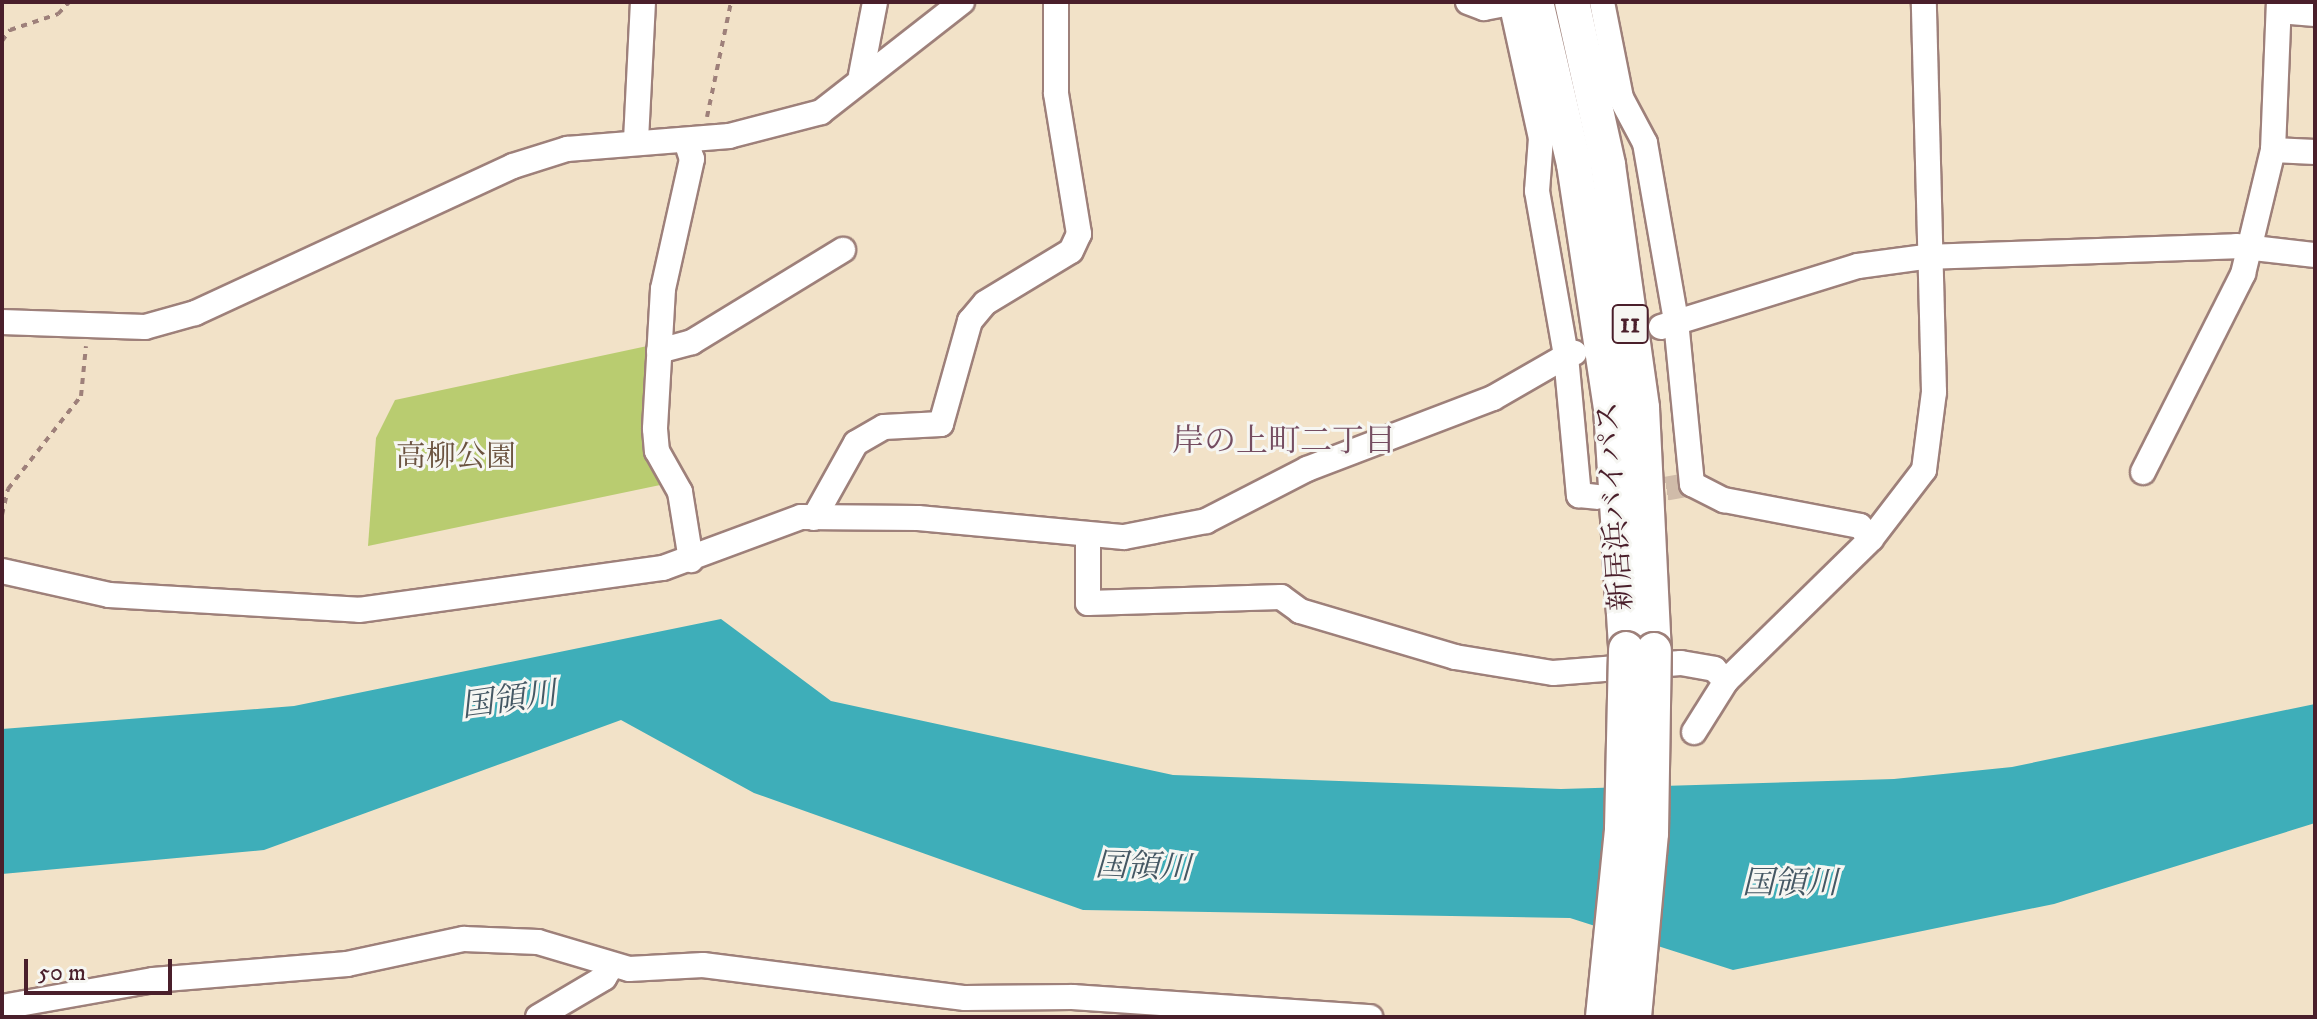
<!DOCTYPE html>
<html>
<head>
<meta charset="utf-8">
<style>
  body { margin:0 }
  #map { position:relative; width:2317px; height:1019px; overflow:hidden; background:#f2e2c8; font-family:"IM FELL DW Pica","Noto Serif JP",serif }
  div>[style] { position:absolute }
  [style*='--x'] { left:calc(var(--x)*1px); top:calc(var(--y)*1px); width:calc(var(--w)*1px); rotate:calc(var(--a)*1deg) }
  .green>* { inset:0; background:#b9cc70 }
  .water>* { inset:0; background:#3eaeb9 }
  .minor-tunnel>* { height:24px; margin-top:-12px; transform-origin:0; background:repeating-linear-gradient(90deg,#d0bba9 0 24px,transparent 0 36px) }
  .path>* { height:4px; margin-top:-2px; transform-origin:0; background:repeating-linear-gradient(90deg,#9e807a 0 6px,transparent 0 12px) }
  .roads { filter:drop-shadow(2px 0 #9e807a) drop-shadow(-2px 0 #9e807a) drop-shadow(0 2px #9e807a) drop-shadow(0 -2px #9e807a) }
  .minor>* { height:24px; margin:-12px; padding:0 12px; transform-origin:12px; border-radius:12px; background:#fff }
  .highway>* { height:34px; margin:-17px; padding:0 17px; transform-origin:17px; border-radius:17px; background:#fff }
  .bridges { filter:drop-shadow(2px 0 #9e807a) drop-shadow(-2px 0 #9e807a) drop-shadow(0 2px #9e807a) drop-shadow(0 -2px #9e807a) }
  .highway-bridge>* { height:34px; margin:-17px; padding:0 17px; transform-origin:17px; border-radius:17px; background:#fff }
  span { translate:-50% -50%; white-space:nowrap; text-align:center; line-height:1.15; -webkit-text-stroke:6px #f6f6f2; paint-order:stroke }
  .shield-label span { padding:2px 6px; background:#f6f6f2; border:2px solid; border-radius:6px; -webkit-text-stroke-width:0 }
  .shield-label { font-size:28px; color:#4a1f2b; font-weight:700 }
  .park-label { font-size:30px; color:#6b5340 }
  .street-label { font-size:30px; color:#4a1f2b }
  .neighbourhood-label { font-size:32px; color:#754d61 }
  .water-label { font-size:32px; color:#455864; font-style:italic }
  .frame { position:absolute; inset:0; border:4px solid #4a1f2b; pointer-events:none }
  .scale { position:absolute; left:24px; top:959px; width:148px; height:36px; box-sizing:border-box; border:4px solid #4a1f2b; border-top:0; padding-left:10px; font-size:24px; line-height:28px; white-space:nowrap; color:#4a1f2b; -webkit-text-stroke:6px #f6f6f2; paint-order:stroke }
</style>
</head>
<body>
<div id="map">
  <div class="green">
    <div style="clip-path:polygon(652px 345px,665px 484px,368px 546px,376px 438px,395px 400px)"></div>
  </div>
  <div class="water">
    <div style="clip-path:polygon(721px 619px,831px 701px,1173px 775px,1561px 789px,1894px 779px,2012px 767px,2315px 704px,2315px 823px,2054px 904px,1733px 970px,1570px 918px,1083px 910px,754px 793px,621px 720px,264px 850px,2px 874px,2px 729px,294px 706px)"></div>
  </div>
  <div class="minor-tunnel">
    <div style="--x:1631;--y:495;--w:62;--a:-10.2"></div>
  </div>
  <div class="path">
    <div style="--x:2;--y:41;--w:14;--a:-54"></div>
    <div style="--x:10;--y:30;--w:51;--a:-18.4"></div>
    <div style="--x:58;--y:14;--w:16;--a:-47"></div>
    <div style="--x:707;--y:117;--w:117;--a:-78.2"></div>
    <div style="--x:2;--y:515;--w:27;--a:-77"></div>
    <div style="--x:8;--y:489;--w:118;--a:-51.9"></div>
    <div style="--x:81;--y:396;--w:50;--a:-84.3"></div>
  </div>
  <div class="roads">
    <div class="minor">
      <div style="--x:1468;--y:2;--w:17;--a:21"></div>
      <div style="--x:1484;--y:8;--w:32;--a:-11"></div>
      <div style="--x:1511;--y:2;--w:139;--a:77.6"></div>
      <div style="--x:1541;--y:138;--w:53;--a:94.3"></div>
      <div style="--x:1537;--y:191;--w:168;--a:80"></div>
      <div style="--x:1566;--y:356;--w:9;--a:-21"></div>
      <div style="--x:1602;--y:2;--w:98;--a:78.8"></div>
      <div style="--x:1621;--y:98;--w:51;--a:61.9"></div>
      <div style="--x:1645;--y:143;--w:181;--a:80.1"></div>
      <div style="--x:1676;--y:321;--w:164;--a:84.4"></div>
      <div style="--x:1692;--y:484;--w:36;--a:27"></div>
      <div style="--x:1724;--y:500;--w:138;--a:10.8"></div>
      <div style="--x:1860;--y:526;--w:17;--a:50"></div>
      <div style="--x:2279;--y:11;--w:36;--a:5"></div>
      <div style="--x:861;--y:75;--w:74;--a:-79.1"></div>
      <div style="--x:636;--y:140;--w:138;--a:-87.1"></div>
      <div style="--x:686;--y:141;--w:19;--a:72"></div>
      <div style="--x:692;--y:159;--w:133;--a:102.6"></div>
      <div style="--x:663;--y:289;--w:140;--a:93.3"></div>
      <div style="--x:655;--y:429;--w:22;--a:85"></div>
      <div style="--x:657;--y:451;--w:47;--a:60.7"></div>
      <div style="--x:680;--y:492;--w:69;--a:80.8"></div>
      <div style="--x:2273;--y:150;--w:42;--a:2.7"></div>
      <div style="--x:2;--y:322;--w:143;--a:2"></div>
      <div style="--x:145;--y:327;--w:52;--a:-15.6"></div>
      <div style="--x:195;--y:313;--w:350;--a:-24.8"></div>
      <div style="--x:513;--y:166;--w:57;--a:-17.5"></div>
      <div style="--x:567;--y:149;--w:163;--a:-4.6"></div>
      <div style="--x:729;--y:136;--w:95;--a:-14.6"></div>
      <div style="--x:821;--y:112;--w:179;--a:-38"></div>
      <div style="--x:1661;--y:327;--w:206;--a:-17.2"></div>
      <div style="--x:1858;--y:266;--w:68;--a:-7.7"></div>
      <div style="--x:1925;--y:257;--w:311;--a:-2"></div>
      <div style="--x:2236;--y:246;--w:80;--a:6.5"></div>
      <div style="--x:659;--y:351;--w:34;--a:-15"></div>
      <div style="--x:692;--y:342;--w:177;--a:-31.4"></div>
      <div style="--x:2143;--y:472;--w:222;--a:-63.2"></div>
      <div style="--x:2243;--y:274;--w:128;--a:-76.4"></div>
      <div style="--x:2273;--y:150;--w:148;--a:-87.7"></div>
      <div style="--x:814;--y:518;--w:86;--a:-60.8"></div>
      <div style="--x:856;--y:443;--w:32;--a:-30"></div>
      <div style="--x:884;--y:427;--w:57;--a:-3"></div>
      <div style="--x:941;--y:424;--w:107;--a:-74.3"></div>
      <div style="--x:970;--y:321;--w:23;--a:-50"></div>
      <div style="--x:985;--y:303;--w:100;--a:-31.2"></div>
      <div style="--x:1071;--y:251;--w:19;--a:-65"></div>
      <div style="--x:1079;--y:234;--w:143;--a:-99.3"></div>
      <div style="--x:1056;--y:93;--w:91;--a:-90"></div>
      <div style="--x:1088;--y:537;--w:66;--a:90"></div>
      <div style="--x:1088;--y:603;--w:193;--a:-1.8"></div>
      <div style="--x:1281;--y:597;--w:24;--a:36"></div>
      <div style="--x:1300;--y:611;--w:162;--a:16.5"></div>
      <div style="--x:1455;--y:657;--w:99;--a:9.3"></div>
      <div style="--x:1553;--y:673;--w:128;--a:-4.5"></div>
      <div style="--x:1681;--y:663;--w:34;--a:10"></div>
      <div style="--x:1714;--y:669;--w:17;--a:45"></div>
      <div style="--x:1726;--y:681;--w:203;--a:-44.4"></div>
      <div style="--x:1871;--y:539;--w:87;--a:-52.5"></div>
      <div style="--x:1924;--y:470;--w:79;--a:-82.7"></div>
      <div style="--x:1934;--y:392;--w:390;--a:-91.5"></div>
      <div style="--x:2;--y:571;--w:110;--a:12.6"></div>
      <div style="--x:109;--y:595;--w:250;--a:3.4"></div>
      <div style="--x:359;--y:610;--w:307;--a:-7.9"></div>
      <div style="--x:663;--y:568;--w:147;--a:-20.3"></div>
      <div style="--x:801;--y:517;--w:117;--a:0.5"></div>
      <div style="--x:918;--y:518;--w:207;--a:5.3"></div>
      <div style="--x:1124;--y:537;--w:84;--a:-11"></div>
      <div style="--x:1206;--y:521;--w:114;--a:-27.2"></div>
      <div style="--x:1307;--y:469;--w:199;--a:-20.9"></div>
      <div style="--x:1493;--y:398;--w:84;--a:-29.9"></div>
      <div style="--x:1566;--y:356;--w:140;--a:84.7"></div>
      <div style="--x:1579;--y:495;--w:18;--a:6"></div>
      <div style="--x:1694;--y:732;--w:60;--a:-57.9"></div>
      <div style="--x:2;--y:1007;--w:153;--a:-10.1"></div>
      <div style="--x:153;--y:980;--w:195;--a:-4.7"></div>
      <div style="--x:347;--y:964;--w:120;--a:-12.1"></div>
      <div style="--x:464;--y:939;--w:74;--a:2.3"></div>
      <div style="--x:538;--y:942;--w:95;--a:16.5"></div>
      <div style="--x:629;--y:969;--w:74;--a:-3.1"></div>
      <div style="--x:703;--y:965;--w:264;--a:7.2"></div>
      <div style="--x:965;--y:998;--w:108;--a:-0.5"></div>
      <div style="--x:1073;--y:997;--w:298;--a:3.9"></div>
      <div style="--x:538;--y:1017;--w:77;--a:-30.6"></div>
      <div style="--x:604;--y:978;--w:15;--a:-58"></div>
    </div>
    <div class="highway">
      <div style="--x:1536;--y:2;--w:166;--a:76.8"></div>
      <div style="--x:1574;--y:164;--w:247;--a:81.4"></div>
      <div style="--x:1611;--y:408;--w:241;--a:86.4"></div>
      <div style="--x:1572;--y:2;--w:167;--a:77.5"></div>
      <div style="--x:1608;--y:165;--w:245;--a:82"></div>
      <div style="--x:1642;--y:408;--w:242;--a:87.2"></div>
    </div>
  </div>
  <div class="bridges">
    <div class="highway-bridge">
      <div style="--x:1603;--y:1017;--w:189;--a:-84.2"></div>
      <div style="--x:1622;--y:829;--w:180;--a:-88.7"></div>
      <div style="--x:1634;--y:1017;--w:185;--a:-84.7"></div>
      <div style="--x:1651;--y:833;--w:183;--a:-89.1"></div>
    </div>
  </div>
  <div class="shield-label">
    <span style="left:1630px;top:324px">11</span>
  </div>
  <div class="park-label">
    <span style="left:456px;top:458px">高柳公園</span>
  </div>
  <div class="street-label">
    <span style="left:1616px;top:506px;rotate:-94deg">新居浜バイパス</span>
  </div>
  <div class="neighbourhood-label">
    <span style="left:1284px;top:442px">岸の上町二丁目</span>
  </div>
  <div class="water-label">
    <span style="left:509px;top:701px;rotate:-8deg">国領川</span>
    <span style="left:1143px;top:868px;rotate:2deg">国領川</span>
    <span style="left:1790px;top:884px">国領川</span>
  </div>
  <div class="frame"></div>
  <div class="scale">50 m</div>
</div>
</body>
</html>
